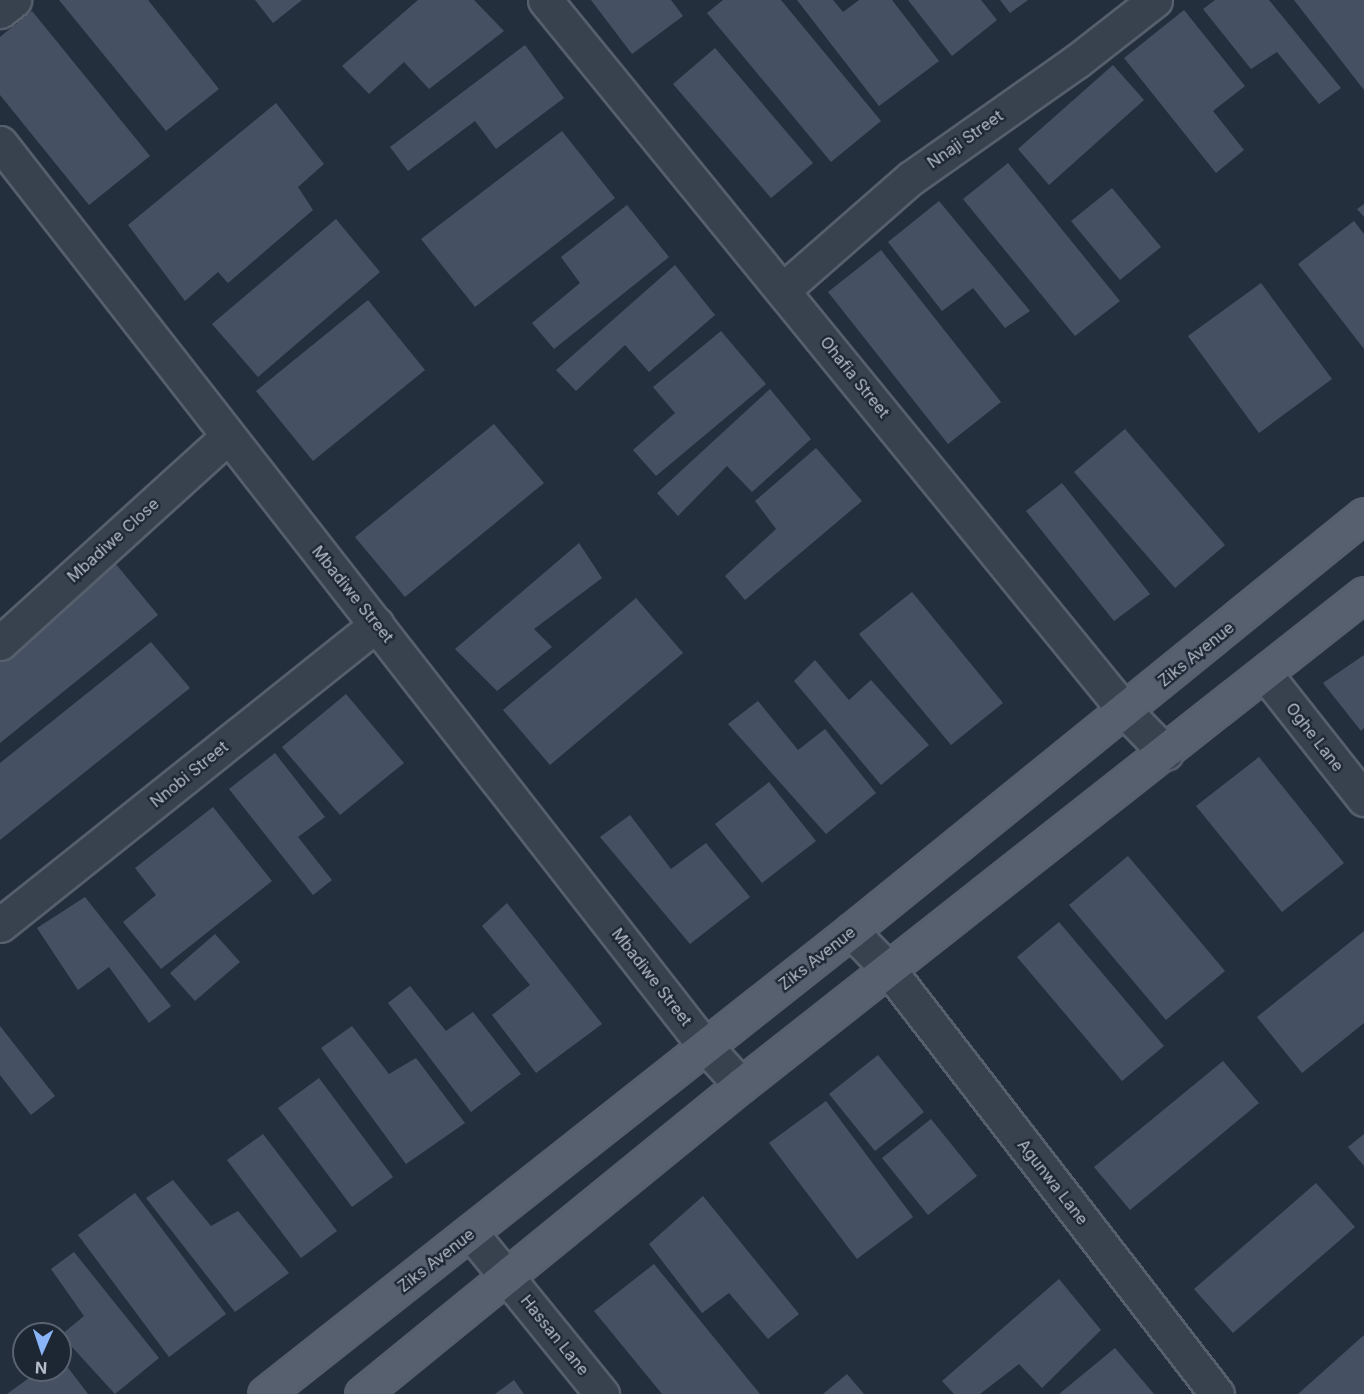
<!DOCTYPE html>
<html>
<head>
<meta charset="utf-8">
<style>
  body { margin:0 }
  #map { position:relative; width:1364px; height:1394px; overflow:hidden; background:#242f3e; font-family:Inter,sans-serif }
  div>[style] { position:absolute }
  [style*='--x'] { left:calc(var(--x)*1px); top:calc(var(--y)*1px); width:calc(var(--w)*1px); rotate:calc(var(--a)*1deg) }
  .building>* { inset:0; background:#455162 }
  .roads { filter:drop-shadow(2px 0 #565f6c) drop-shadow(-2px 0 #565f6c) drop-shadow(0 2px #565f6c) drop-shadow(0 -2px #565f6c) }
  .street>* { height:33px; margin:-16.5px; padding:0 16.5px; transform-origin:16.5px; border-radius:16.5px; background:#38414e }
  .primary>* { height:33px; margin:-16.5px; padding:0 16.5px; transform-origin:16.5px; border-radius:16.5px; background:#56606e }
  span { translate:-50% -50%; white-space:nowrap; text-align:center; line-height:1.15; -webkit-text-stroke:4.5px #1d2633; paint-order:stroke }
  .street-label { font-size:16px; color:#b4bcc9 }
  .north { position:absolute; left:12px; top:1322px; width:60px; height:60px; box-sizing:border-box; background:#1d2633; border:2px solid #59626f; border-radius:50%; rotate:183deg; font-size:16px; font-weight:700; line-height:24px; text-align:center; color:#b4bcc9 }
  .north::after { content:''; display:block; margin:auto; width:21px; height:27px; background:#8ab4f8; clip-path:polygon(50% 0,100% 100%,50% 72%,0 100%) }
</style>
</head>
<body>
<div id="map">
  <div class="building">
    <div style="clip-path:polygon(59px 0,148px 0,219px 89px,166px 131px)"></div>
    <div style="clip-path:polygon(255px 0,302px 0,273px 23px)"></div>
    <div style="clip-path:polygon(418px 0,474px 0,504px 31px,429px 89px,404px 62px,369px 94px,342px 66px)"></div>
    <div style="clip-path:polygon(591px 0,671px 0,683px 16px,632px 54px)"></div>
    <div style="clip-path:polygon(723px 0,781px 0,881px 121px,831px 162px,707px 13px)"></div>
    <div style="clip-path:polygon(797px 0,833px 0,843px 12px,859px 0,892px 0,939px 61px,879px 106px)"></div>
    <div style="clip-path:polygon(908px 0,981px 0,997px 20px,952px 56px)"></div>
    <div style="clip-path:polygon(1000px 0,1028px 0,1010px 13px)"></div>
    <div style="clip-path:polygon(1215px 0,1269px 0,1341px 88px,1319px 104px,1277px 52px,1251px 69px,1203px 9px)"></div>
    <div style="clip-path:polygon(1294px 0,1364px 0,1364px 90px)"></div>
    <div style="clip-path:polygon(1184px 10px,1245px 86px,1213px 111px,1244px 150px,1216px 173px,1124px 58px)"></div>
    <div style="clip-path:polygon(32px 11px,150px 156px,89px 205px,0 95px,0 37px)"></div>
    <div style="clip-path:polygon(525px 45px,564px 98px,496px 149px,475px 121px,408px 171px,390px 147px)"></div>
    <div style="clip-path:polygon(715px 48px,813px 163px,771px 198px,673px 84px)"></div>
    <div style="clip-path:polygon(1113px 65px,1144px 100px,1049px 185px,1018px 149px)"></div>
    <div style="clip-path:polygon(276px 103px,324px 164px,298px 187px,313px 210px,228px 283px,218px 272px,185px 301px,128px 225px)"></div>
    <div style="clip-path:polygon(562px 131px,615px 198px,475px 307px,421px 239px)"></div>
    <div style="clip-path:polygon(1008px 163px,1120px 301px,1075px 336px,963px 199px)"></div>
    <div style="clip-path:polygon(1112px 188px,1161px 247px,1120px 280px,1071px 221px)"></div>
    <div style="clip-path:polygon(939px 201px,1030px 311px,1005px 328px,973px 288px,942px 311px,888px 242px)"></div>
    <div style="clip-path:polygon(1364px 204px,1364px 217px,1357px 209px)"></div>
    <div style="clip-path:polygon(627px 205px,669px 257px,554px 349px,532px 323px,580px 283px,561px 257px)"></div>
    <div style="clip-path:polygon(336px 219px,380px 272px,258px 377px,212px 324px)"></div>
    <div style="clip-path:polygon(1354px 221px,1364px 234px,1364px 349px,1298px 264px)"></div>
    <div style="clip-path:polygon(881px 250px,1001px 402px,948px 444px,828px 292px)"></div>
    <div style="clip-path:polygon(675px 265px,715px 315px,649px 372px,625px 345px,576px 391px,556px 370px)"></div>
    <div style="clip-path:polygon(1261px 283px,1332px 379px,1259px 433px,1188px 336px)"></div>
    <div style="clip-path:polygon(368px 300px,425px 370px,313px 461px,256px 391px)"></div>
    <div style="clip-path:polygon(721px 331px,766px 384px,656px 476px,633px 450px,675px 413px,653px 387px)"></div>
    <div style="clip-path:polygon(770px 389px,811px 439px,752px 492px,727px 466px,678px 516px,657px 493px)"></div>
    <div style="clip-path:polygon(494px 424px,544px 483px,405px 597px,355px 537px)"></div>
    <div style="clip-path:polygon(1125px 429px,1225px 545px,1175px 588px,1074px 472px)"></div>
    <div style="clip-path:polygon(816px 448px,862px 501px,745px 600px,725px 576px,776px 529px,755px 501px)"></div>
    <div style="clip-path:polygon(1062px 483px,1150px 594px,1114px 621px,1026px 511px)"></div>
    <div style="clip-path:polygon(579px 543px,602px 578px,534px 629px,552px 647px,497px 691px,455px 649px)"></div>
    <div style="clip-path:polygon(115px 563px,158px 615px,0 743px,0 656px)"></div>
    <div style="clip-path:polygon(912px 592px,1003px 703px,951px 745px,859px 634px)"></div>
    <div style="clip-path:polygon(636px 598px,683px 653px,550px 765px,503px 710px)"></div>
    <div style="clip-path:polygon(151px 642px,190px 688px,0 840px,0 763px)"></div>
    <div style="clip-path:polygon(1364px 655px,1364px 728px,1361px 731px,1323px 683px)"></div>
    <div style="clip-path:polygon(815px 660px,849px 700px,871px 680px,929px 745px,881px 785px,794px 681px)"></div>
    <div style="clip-path:polygon(346px 694px,404px 763px,340px 815px,282px 747px)"></div>
    <div style="clip-path:polygon(758px 701px,798px 750px,825px 729px,876px 793px,826px 834px,728px 724px)"></div>
    <div style="clip-path:polygon(275px 753px,325px 817px,298px 837px,332px 880px,313px 895px,229px 789px)"></div>
    <div style="clip-path:polygon(1259px 757px,1344px 863px,1282px 912px,1196px 806px)"></div>
    <div style="clip-path:polygon(769px 782px,816px 841px,762px 883px,715px 824px)"></div>
    <div style="clip-path:polygon(213px 807px,272px 881px,161px 969px,123px 922px,156px 895px,135px 868px)"></div>
    <div style="clip-path:polygon(630px 815px,671px 869px,706px 843px,750px 897px,690px 944px,600px 837px)"></div>
    <div style="clip-path:polygon(1128px 856px,1225px 971px,1166px 1020px,1069px 905px)"></div>
    <div style="clip-path:polygon(85px 897px,171px 1006px,149px 1023px,109px 967px,78px 990px,37px 928px)"></div>
    <div style="clip-path:polygon(507px 903px,602px 1024px,536px 1073px,492px 1015px,530px 985px,482px 926px)"></div>
    <div style="clip-path:polygon(1059px 922px,1164px 1046px,1122px 1081px,1017px 957px)"></div>
    <div style="clip-path:polygon(1364px 931px,1364px 1023px,1302px 1073px,1257px 1017px)"></div>
    <div style="clip-path:polygon(215px 934px,240px 962px,195px 1001px,170px 973px)"></div>
    <div style="clip-path:polygon(410px 986px,446px 1031px,473px 1012px,521px 1074px,471px 1112px,388px 1003px)"></div>
    <div style="clip-path:polygon(0 1026px,55px 1096px,31px 1115px,0 1075px)"></div>
    <div style="clip-path:polygon(352px 1026px,389px 1074px,416px 1058px,465px 1123px,406px 1164px,321px 1048px)"></div>
    <div style="clip-path:polygon(878px 1055px,924px 1112px,875px 1151px,829px 1094px)"></div>
    <div style="clip-path:polygon(1223px 1061px,1259px 1103px,1130px 1210px,1094px 1167px)"></div>
    <div style="clip-path:polygon(319px 1078px,393px 1177px,352px 1207px,278px 1108px)"></div>
    <div style="clip-path:polygon(826px 1101px,913px 1217px,857px 1259px,769px 1143px)"></div>
    <div style="clip-path:polygon(931px 1119px,977px 1176px,928px 1215px,882px 1158px)"></div>
    <div style="clip-path:polygon(263px 1134px,337px 1231px,301px 1258px,227px 1160px)"></div>
    <div style="clip-path:polygon(1364px 1134px,1364px 1166px,1348px 1147px)"></div>
    <div style="clip-path:polygon(173px 1180px,211px 1226px,238px 1211px,289px 1273px,235px 1312px,146px 1198px)"></div>
    <div style="clip-path:polygon(1316px 1183px,1355px 1227px,1233px 1333px,1194px 1289px)"></div>
    <div style="clip-path:polygon(135px 1193px,226px 1314px,169px 1357px,78px 1235px)"></div>
    <div style="clip-path:polygon(703px 1196px,799px 1314px,768px 1339px,729px 1293px,702px 1313px,649px 1244px)"></div>
    <div style="clip-path:polygon(74px 1252px,159px 1358px,115px 1394px,61px 1335px,84px 1316px,51px 1269px)"></div>
    <div style="clip-path:polygon(654px 1264px,760px 1394px,662px 1394px,594px 1311px)"></div>
    <div style="clip-path:polygon(1059px 1279px,1101px 1330px,1042px 1388px,1019px 1364px,980px 1394px,954px 1394px,942px 1381px)"></div>
    <div style="clip-path:polygon(1364px 1335px,1364px 1394px,1298px 1394px)"></div>
    <div style="clip-path:polygon(1115px 1348px,1154px 1394px,1059px 1394px)"></div>
    <div style="clip-path:polygon(60px 1357px,88px 1394px,7px 1394px,40px 1370px,60px 1370px)"></div>
    <div style="clip-path:polygon(847px 1374px,864px 1394px,823px 1394px)"></div>
    <div style="clip-path:polygon(514px 1380px,524px 1394px,495px 1394px)"></div>
  </div>
  <div class="roads">
    <div class="street">
      <div style="--x:545;--y:0;--w:919;--a:50.79"></div>
      <div style="--x:1126;--y:712;--w:57;--a:45.7"></div>
      <div style="--x:0;--y:11;--w:18;--a:-38"></div>
      <div style="--x:0;--y:143;--w:1144;--a:52.03"></div>
      <div style="--x:704;--y:1045;--w:54;--a:47.2"></div>
      <div style="--x:784;--y:289;--w:169;--a:-41.2"></div>
      <div style="--x:911;--y:178;--w:203;--a:-35.2"></div>
      <div style="--x:1077;--y:61;--w:99;--a:-38"></div>
      <div style="--x:0;--y:643;--w:307;--a:-42.2"></div>
      <div style="--x:1266;--y:675;--w:158;--a:51.7"></div>
      <div style="--x:0;--y:925;--w:482;--a:-38.6"></div>
      <div style="--x:851;--y:931;--w:54;--a:45.7"></div>
      <div style="--x:889;--y:970;--w:536;--a:52.28"></div>
      <div style="--x:471;--y:1233;--w:208;--a:50.9"></div>
    </div>
    <div class="primary">
      <div style="--x:265;--y:1394;--w:747;--a:-38.31"></div>
      <div style="--x:851;--y:931;--w:660;--a:-39.04"></div>
      <div style="--x:362;--y:1394;--w:489;--a:-39.2"></div>
      <div style="--x:741;--y:1085;--w:793;--a:-38.24"></div>
    </div>
  </div>
  <div class="street-label">
    <span style="left:965px;top:139px;rotate:-35deg">Nnaji Street</span>
    <span style="left:855px;top:377px;rotate:51deg">Ohafia Street</span>
    <span style="left:113px;top:540px;rotate:-42deg">Mbadiwe Close</span>
    <span style="left:353px;top:594px;rotate:51deg">Mbadiwe Street</span>
    <span style="left:1196px;top:654px;rotate:-39deg">Ziks Avenue</span>
    <span style="left:1315px;top:737px;rotate:52deg">Oghe Lane</span>
    <span style="left:189px;top:774px;rotate:-39deg">Nnobi Street</span>
    <span style="left:817px;top:958px;rotate:-38deg">Ziks Avenue</span>
    <span style="left:652px;top:977px;rotate:52deg">Mbadiwe Street</span>
    <span style="left:1053px;top:1182px;rotate:52deg">Agunwa Lane</span>
    <span style="left:436px;top:1260px;rotate:-38deg">Ziks Avenue</span>
    <span style="left:555px;top:1335px;rotate:51deg">Hassan Lane</span>
  </div>
  <div class="north">N</div>
</div>
</body>
</html>
